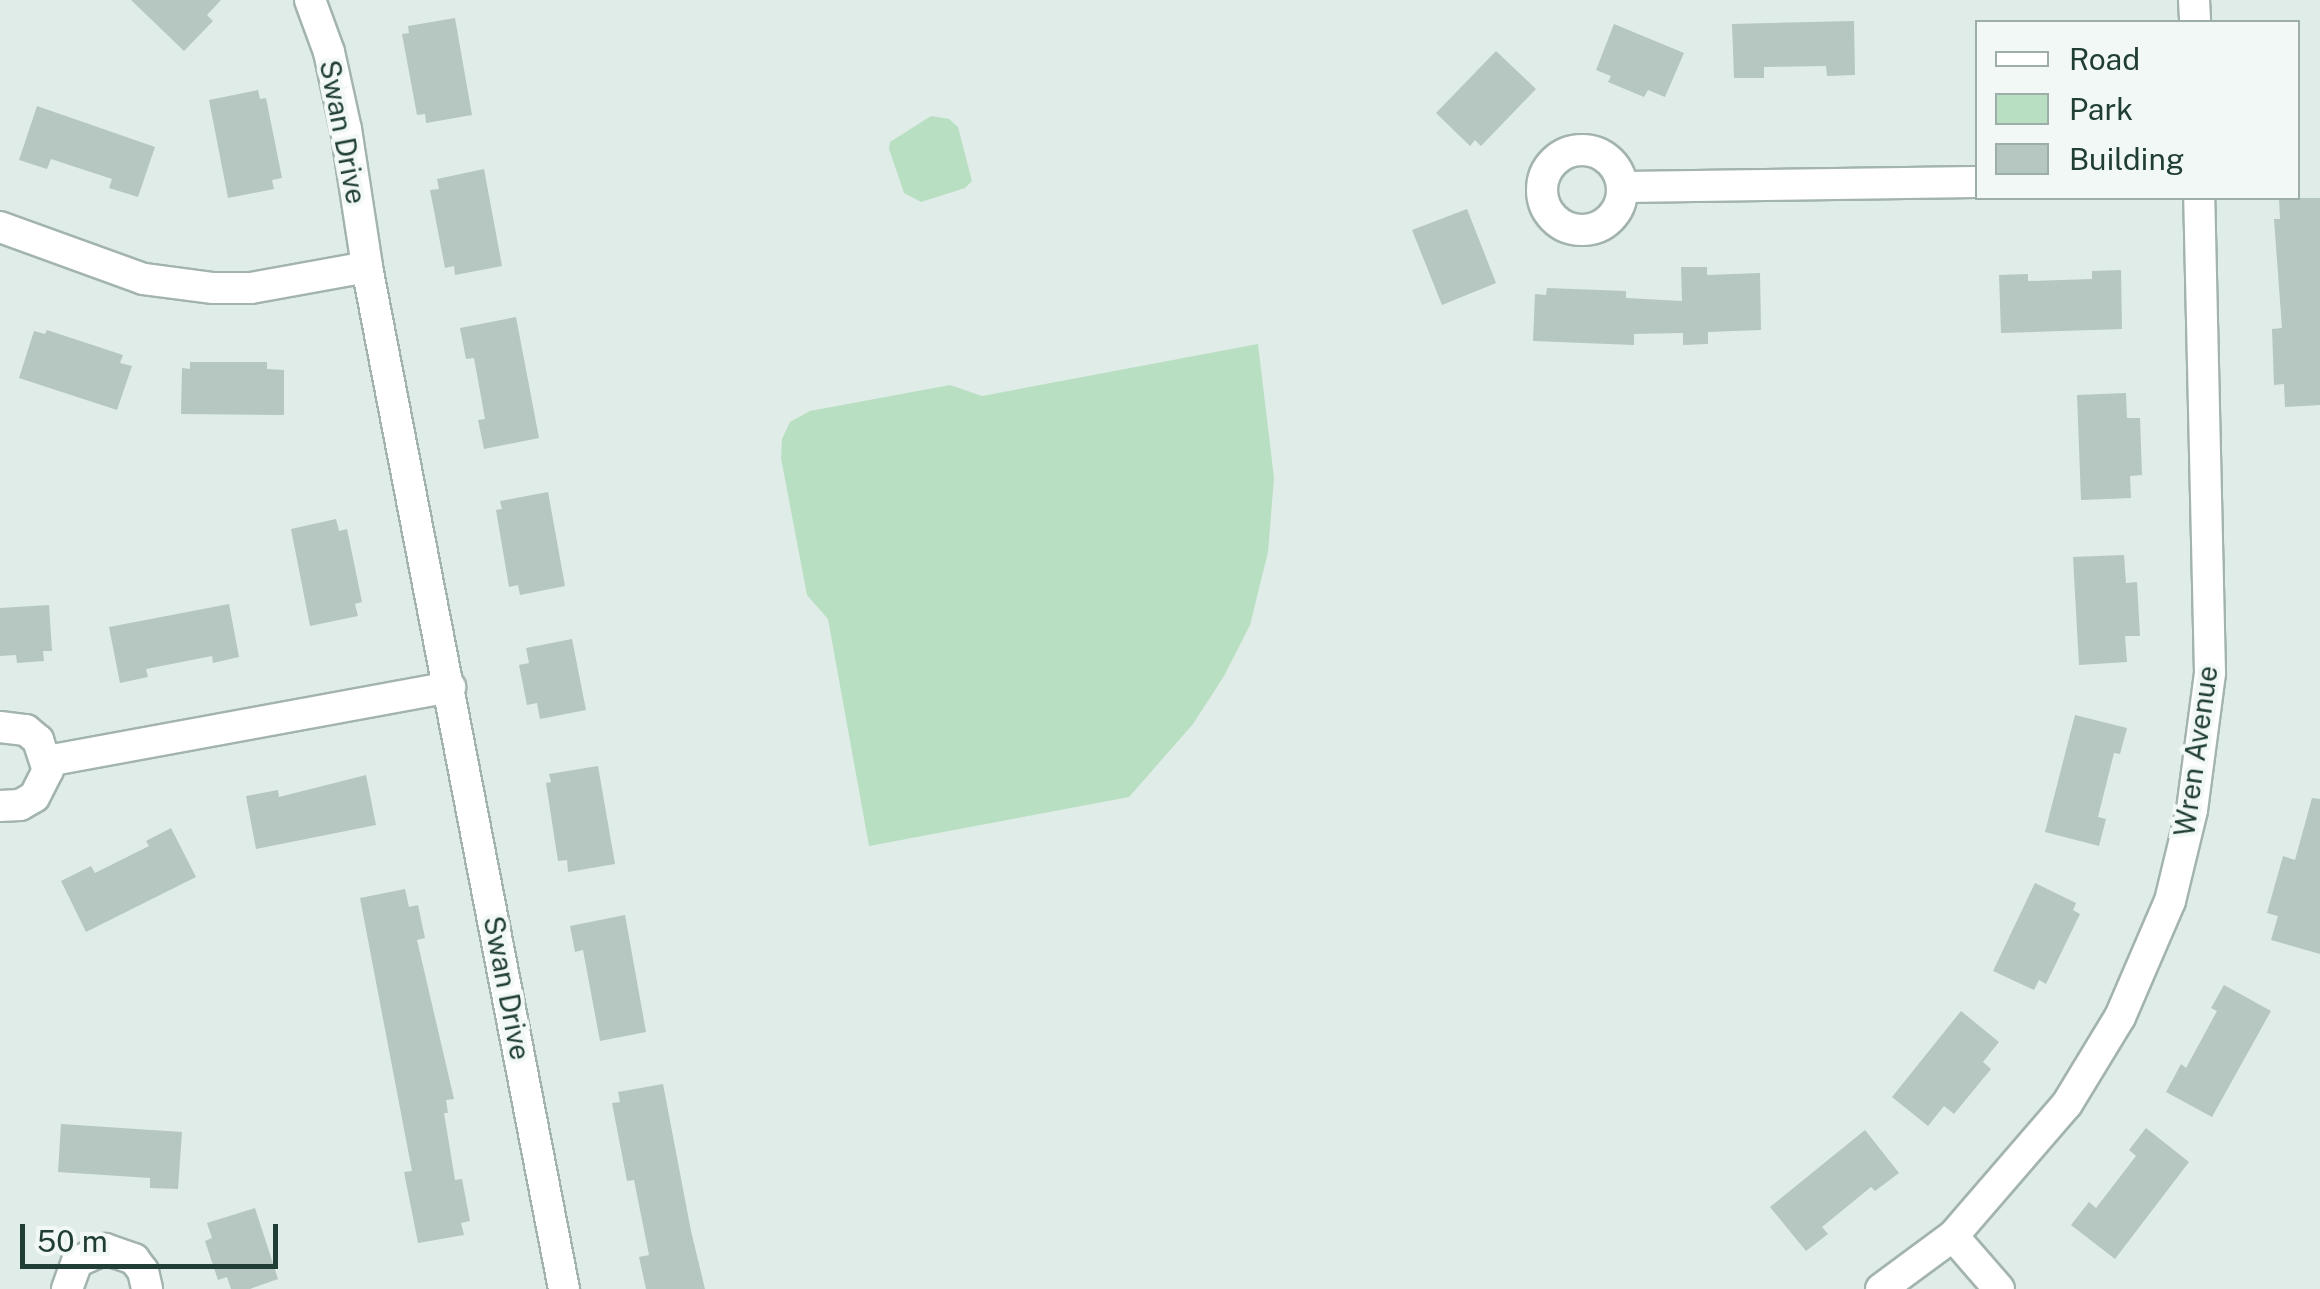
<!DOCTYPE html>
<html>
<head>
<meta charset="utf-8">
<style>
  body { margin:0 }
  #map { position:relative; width:2320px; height:1289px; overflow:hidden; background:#e0ece7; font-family:"Public Sans",sans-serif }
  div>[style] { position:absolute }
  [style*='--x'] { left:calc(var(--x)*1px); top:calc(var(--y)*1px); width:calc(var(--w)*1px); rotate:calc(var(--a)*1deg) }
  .green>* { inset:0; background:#b8dfc2 }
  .building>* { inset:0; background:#b5c7c0 }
  .roads { filter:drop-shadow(2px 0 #a3b4ae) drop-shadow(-2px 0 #a3b4ae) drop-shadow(0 2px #a3b4ae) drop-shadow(0 -2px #a3b4ae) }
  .minor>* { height:30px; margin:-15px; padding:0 15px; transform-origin:15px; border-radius:15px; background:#fff }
  .minor>.ring { margin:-15px; padding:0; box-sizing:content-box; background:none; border:30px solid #fff; border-radius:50% }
  span { translate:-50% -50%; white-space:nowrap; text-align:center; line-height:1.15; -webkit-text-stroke:8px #f1f8f5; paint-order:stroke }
  .street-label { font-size:28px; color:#203e35 }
  .legend { position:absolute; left:1975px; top:20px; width:325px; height:180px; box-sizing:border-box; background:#f1f8f5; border:2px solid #9daea8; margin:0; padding:12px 18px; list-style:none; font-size:30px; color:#203e35 }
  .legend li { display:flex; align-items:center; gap:20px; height:50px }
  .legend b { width:50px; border:2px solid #9daea8 }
  .scale { position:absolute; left:20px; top:1224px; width:258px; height:45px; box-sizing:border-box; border:5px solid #203e35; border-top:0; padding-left:12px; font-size:30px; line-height:35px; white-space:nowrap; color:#203e35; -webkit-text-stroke:8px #f1f8f5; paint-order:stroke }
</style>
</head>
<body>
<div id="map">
  <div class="green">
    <div style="clip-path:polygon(931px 116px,949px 119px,958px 127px,972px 181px,965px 188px,921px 202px,904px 193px,889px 149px,890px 142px)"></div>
    <div style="clip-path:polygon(1258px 344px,1274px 478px,1268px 552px,1250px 625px,1224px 676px,1193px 724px,1129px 797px,869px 846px,828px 619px,807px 595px,781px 458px,782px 439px,790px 422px,810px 411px,950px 385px,982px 396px)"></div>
  </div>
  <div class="building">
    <div style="clip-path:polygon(131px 0,221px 0,207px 15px,213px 21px,184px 51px)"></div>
    <div style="clip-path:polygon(455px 18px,472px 115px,426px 123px,425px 114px,417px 115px,402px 34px,409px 33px,408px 26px)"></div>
    <div style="clip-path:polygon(1854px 21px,1855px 75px,1827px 76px,1826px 66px,1764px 67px,1764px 78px,1734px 78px,1732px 24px)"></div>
    <div style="clip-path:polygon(1614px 24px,1684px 53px,1665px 97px,1648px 90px,1644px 97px,1608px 82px,1611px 76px,1596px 70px)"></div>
    <div style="clip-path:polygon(1496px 51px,1536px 89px,1481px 146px,1475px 140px,1470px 146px,1436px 113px)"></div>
    <div style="clip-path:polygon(258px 90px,260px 99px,266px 98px,282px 178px,272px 180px,274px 189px,228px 198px,209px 100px)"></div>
    <div style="clip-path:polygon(37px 106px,155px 147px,138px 197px,109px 188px,112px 179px,51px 159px,47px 169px,19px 160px)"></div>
    <div style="clip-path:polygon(484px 169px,502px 266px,455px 275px,454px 266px,445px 268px,430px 190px,439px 189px,437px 179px)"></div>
    <div style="clip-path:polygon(2279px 198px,2320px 198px,2320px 405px,2285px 407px,2284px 384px,2274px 385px,2272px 329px,2282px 328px,2274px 219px,2280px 219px)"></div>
    <div style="clip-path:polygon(1467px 209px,1496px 283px,1442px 305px,1412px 230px)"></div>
    <div style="clip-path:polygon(1681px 267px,1707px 267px,1707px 275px,1760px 273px,1761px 330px,1708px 332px,1708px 344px,1683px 345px,1683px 333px,1634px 334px,1634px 345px,1533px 341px,1535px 294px,1546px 295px,1547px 288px,1626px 291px,1626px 298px,1682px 301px)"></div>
    <div style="clip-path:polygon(2121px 270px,2122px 329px,2001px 333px,1999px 275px,2028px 274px,2028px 281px,2092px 279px,2092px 271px)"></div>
    <div style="clip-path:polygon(516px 317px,539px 438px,484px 449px,478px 420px,485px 419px,474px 358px,466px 359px,460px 328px)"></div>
    <div style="clip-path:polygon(47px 330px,123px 355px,120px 363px,132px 366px,117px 410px,19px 378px,34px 331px,45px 334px)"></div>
    <div style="clip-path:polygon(190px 362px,267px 362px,267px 369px,284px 370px,284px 415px,181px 414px,182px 368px,190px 369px)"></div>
    <div style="clip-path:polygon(2126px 393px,2127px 418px,2140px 418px,2142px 475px,2130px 476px,2131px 498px,2081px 500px,2077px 395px)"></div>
    <div style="clip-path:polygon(548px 492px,565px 586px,520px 595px,518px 585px,509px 587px,496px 510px,502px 509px,500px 501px)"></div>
    <div style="clip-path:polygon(336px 519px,339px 531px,347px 529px,362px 602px,355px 604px,358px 616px,310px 626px,291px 529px)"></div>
    <div style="clip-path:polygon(2124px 555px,2126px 583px,2137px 582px,2140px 636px,2125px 636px,2127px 662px,2079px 665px,2073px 557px)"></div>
    <div style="clip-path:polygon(229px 604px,239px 657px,213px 663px,212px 656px,146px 669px,148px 677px,120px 683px,109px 627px)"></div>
    <div style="clip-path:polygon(49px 605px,52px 651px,43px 651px,44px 661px,17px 663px,16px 655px,0 656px,0 608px)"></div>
    <div style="clip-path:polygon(572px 639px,586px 710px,540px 719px,537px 703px,527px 705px,519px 665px,529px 663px,526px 648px)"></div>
    <div style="clip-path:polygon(2075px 715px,2127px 728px,2120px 754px,2114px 753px,2098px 817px,2106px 819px,2099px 846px,2045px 832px)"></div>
    <div style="clip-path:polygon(598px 766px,615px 864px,568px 872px,567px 860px,558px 861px,546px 783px,551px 782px,549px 774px)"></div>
    <div style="clip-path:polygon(366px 775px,376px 825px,256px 849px,246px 796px,278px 790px,279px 797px)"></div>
    <div style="clip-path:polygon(2312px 798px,2320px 799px,2320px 954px,2271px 940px,2278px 916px,2267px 913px,2283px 856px,2295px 860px)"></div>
    <div style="clip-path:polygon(171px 828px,196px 877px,86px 932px,61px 881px,91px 866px,95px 873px,149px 846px,146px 841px)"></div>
    <div style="clip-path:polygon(2035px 883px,2076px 903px,2073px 910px,2080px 914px,2046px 984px,2039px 980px,2034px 990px,1993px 971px)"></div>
    <div style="clip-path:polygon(405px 889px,409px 907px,418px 905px,425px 938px,417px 940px,454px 1099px,446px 1100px,448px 1113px,444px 1113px,455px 1180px,462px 1179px,470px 1221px,461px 1223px,464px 1235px,418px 1243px,404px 1172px,412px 1171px,360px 898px)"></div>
    <div style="clip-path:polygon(625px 915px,646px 1032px,600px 1041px,583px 950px,575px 952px,570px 926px)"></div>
    <div style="clip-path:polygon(2224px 985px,2271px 1011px,2212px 1117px,2166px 1092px,2181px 1064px,2186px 1068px,2217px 1011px,2211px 1008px)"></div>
    <div style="clip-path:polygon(1961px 1011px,1999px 1042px,1983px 1062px,1991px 1069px,1954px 1114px,1944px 1106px,1928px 1126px,1892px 1097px)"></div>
    <div style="clip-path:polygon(663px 1084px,691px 1231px,705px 1289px,646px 1289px,639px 1257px,649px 1255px,634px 1180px,627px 1181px,612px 1103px,620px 1102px,618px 1092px)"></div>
    <div style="clip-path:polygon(61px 1124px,182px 1132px,178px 1189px,150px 1188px,150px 1178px,58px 1172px)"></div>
    <div style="clip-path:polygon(2146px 1128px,2189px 1162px,2115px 1259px,2071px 1225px,2089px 1202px,2096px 1208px,2136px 1156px,2129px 1150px)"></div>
    <div style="clip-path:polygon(1865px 1130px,1899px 1173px,1875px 1191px,1871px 1187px,1822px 1227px,1828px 1234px,1806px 1251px,1770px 1207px)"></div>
    <div style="clip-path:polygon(255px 1208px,278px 1279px,250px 1289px,231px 1289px,227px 1277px,218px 1280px,205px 1241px,212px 1238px,207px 1223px)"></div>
  </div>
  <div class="roads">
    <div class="minor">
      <div style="--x:310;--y:0;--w:55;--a:69.9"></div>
      <div style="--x:329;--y:52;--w:79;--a:77.6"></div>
      <div style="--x:346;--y:129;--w:140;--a:81.3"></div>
      <div style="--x:367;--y:267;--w:1041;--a:79.09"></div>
      <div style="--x:2194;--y:0;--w:22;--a:87"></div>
      <div class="ring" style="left:1542px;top:150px;width:50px;height:50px"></div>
      <div style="--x:1622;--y:187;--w:356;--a:-0.8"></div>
      <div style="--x:0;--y:227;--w:153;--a:19.9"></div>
      <div style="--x:144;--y:279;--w:70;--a:7.4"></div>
      <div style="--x:213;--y:288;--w:38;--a:0"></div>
      <div style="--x:251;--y:288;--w:118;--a:-10.3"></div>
      <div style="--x:0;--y:727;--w:26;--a:7"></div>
      <div style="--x:26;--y:730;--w:16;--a:40"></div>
      <div style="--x:38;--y:740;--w:32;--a:72"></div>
      <div style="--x:48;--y:770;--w:30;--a:117"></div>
      <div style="--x:34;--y:797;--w:16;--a:150"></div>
      <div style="--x:20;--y:805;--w:20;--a:177"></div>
      <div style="--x:47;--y:761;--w:410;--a:-10.4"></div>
      <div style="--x:1953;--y:1236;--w:70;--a:49"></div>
      <div style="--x:67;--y:1289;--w:29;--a:-70"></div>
      <div style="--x:77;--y:1262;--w:31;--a:-25"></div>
      <div style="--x:105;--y:1249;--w:31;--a:19"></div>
      <div style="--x:134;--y:1259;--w:15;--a:53"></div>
      <div style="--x:143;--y:1271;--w:18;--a:77"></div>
      <div style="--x:1881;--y:1289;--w:89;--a:-36.4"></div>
      <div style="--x:1953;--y:1236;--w:174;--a:-49.2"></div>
      <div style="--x:2067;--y:1104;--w:102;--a:-58.7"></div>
      <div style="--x:2120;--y:1017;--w:126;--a:-66.7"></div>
      <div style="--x:2170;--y:901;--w:94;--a:-76.4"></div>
      <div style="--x:2192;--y:810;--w:138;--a:-82.5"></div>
      <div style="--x:2210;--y:673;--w:475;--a:-91.3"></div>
    </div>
  </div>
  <div class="street-label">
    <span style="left:343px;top:132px;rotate:79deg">Swan Drive</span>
    <span style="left:2196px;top:751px;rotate:-82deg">Wren Avenue</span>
    <span style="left:507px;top:988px;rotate:79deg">Swan Drive</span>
  </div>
  <ul class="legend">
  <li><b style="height:12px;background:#fff"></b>Road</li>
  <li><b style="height:28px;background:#b8dfc2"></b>Park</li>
  <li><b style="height:28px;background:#b5c7c0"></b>Building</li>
  </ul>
  <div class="scale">50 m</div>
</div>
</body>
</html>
